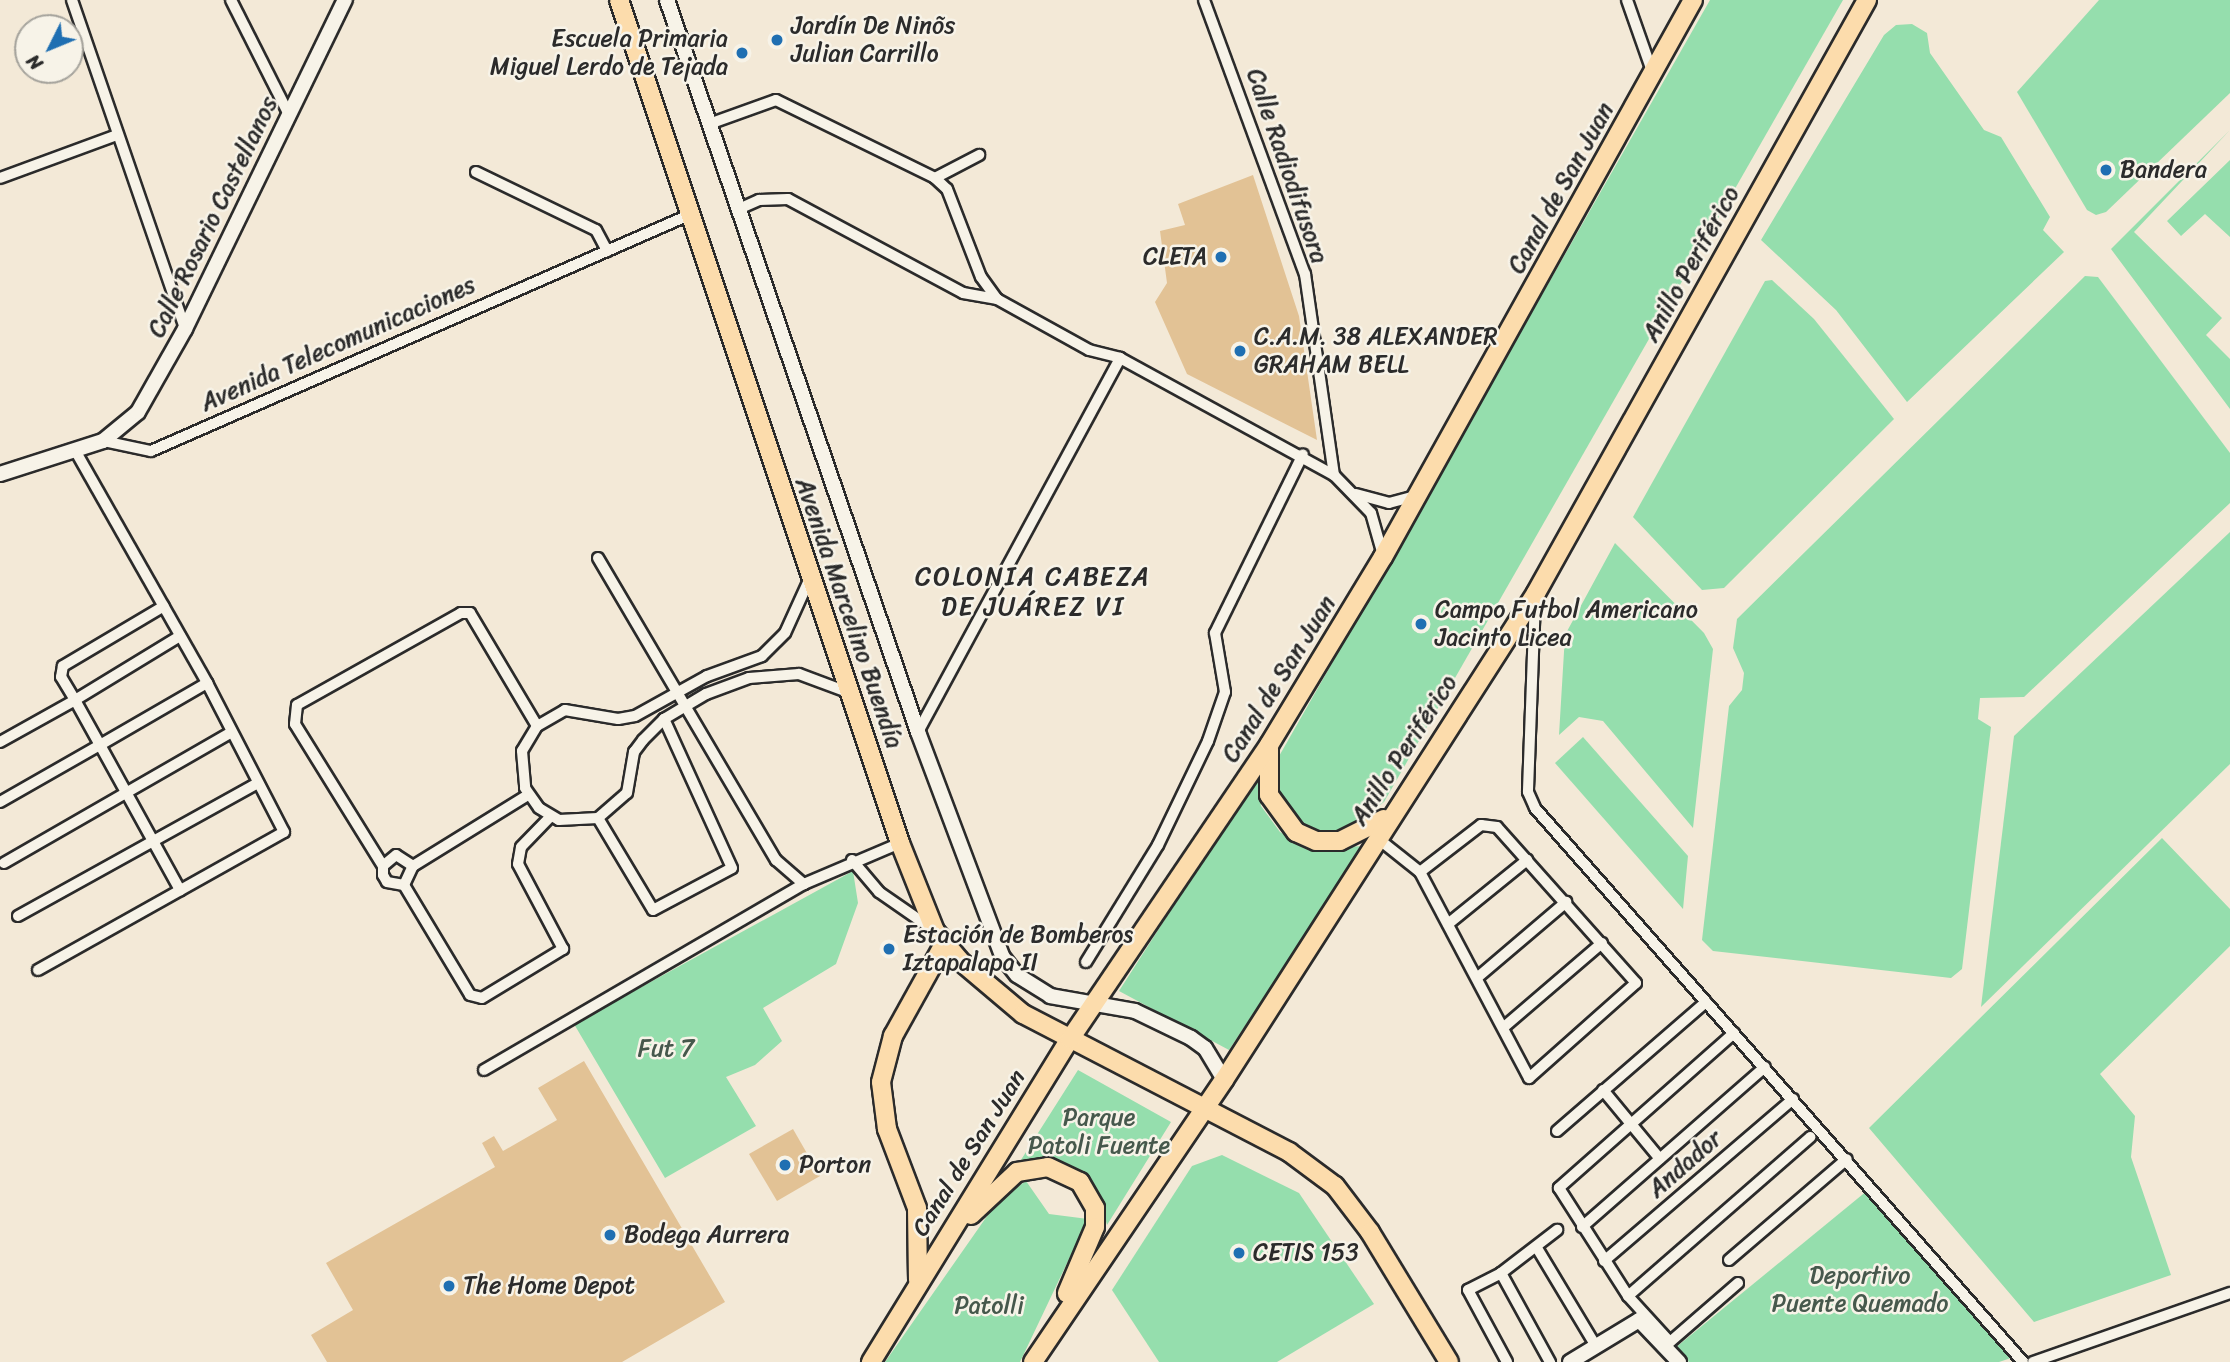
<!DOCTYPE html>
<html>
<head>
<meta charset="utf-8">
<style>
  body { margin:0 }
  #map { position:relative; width:2230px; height:1362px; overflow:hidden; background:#f3e9d7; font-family:Sriracha,sans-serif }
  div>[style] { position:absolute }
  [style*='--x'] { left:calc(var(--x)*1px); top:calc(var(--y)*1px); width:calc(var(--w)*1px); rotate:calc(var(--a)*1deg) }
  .green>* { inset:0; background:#95dead }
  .building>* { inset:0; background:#e2c295 }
  .roads { filter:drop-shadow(2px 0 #2b2b2b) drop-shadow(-2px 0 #2b2b2b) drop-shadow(0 2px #2b2b2b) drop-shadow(0 -2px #2b2b2b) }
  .minor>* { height:10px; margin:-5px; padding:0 5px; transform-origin:5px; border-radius:5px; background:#f7f3e8 }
  .tertiary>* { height:14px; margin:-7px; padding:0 7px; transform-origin:7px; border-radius:7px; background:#f7f3e8 }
  .primary>* { height:18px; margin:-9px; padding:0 9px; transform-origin:9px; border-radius:9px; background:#fcdcac }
  .dots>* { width:19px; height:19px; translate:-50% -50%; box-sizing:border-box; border:4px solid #f7f3e8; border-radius:50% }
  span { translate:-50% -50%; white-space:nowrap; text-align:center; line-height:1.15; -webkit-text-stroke:5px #f7f3e8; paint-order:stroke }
  .poi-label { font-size:24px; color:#2b2b2b }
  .left { translate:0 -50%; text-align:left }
  .right { translate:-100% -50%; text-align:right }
  .street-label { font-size:24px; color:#2b2b2b }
  .park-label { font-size:24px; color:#46584c }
  .neighbourhood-label { font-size:26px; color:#2b2b2b; letter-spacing:2px }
  .north { position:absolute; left:14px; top:14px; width:70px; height:70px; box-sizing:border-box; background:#f7f3e8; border:2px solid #a5a39c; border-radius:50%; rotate:227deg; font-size:19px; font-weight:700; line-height:28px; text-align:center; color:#2b2b2b }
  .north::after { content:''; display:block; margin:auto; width:24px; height:32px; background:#1f6fb2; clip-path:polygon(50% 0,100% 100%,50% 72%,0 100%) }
</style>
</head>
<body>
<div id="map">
  <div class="green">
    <div style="clip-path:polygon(1710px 0,1843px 0,1384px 802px,1348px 830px,1326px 833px,1301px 826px,1274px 788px,1274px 765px)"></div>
    <div style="clip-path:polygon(2099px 0,2230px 0,2230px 93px,2106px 212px,2096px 215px,2087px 210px,2017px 92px)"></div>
    <div style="clip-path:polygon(1912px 24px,1927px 33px,1930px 53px,1984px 130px,2001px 137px,2050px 217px,2043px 230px,2064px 252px,1907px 402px,1836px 310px,1761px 240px,1884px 35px,1896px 25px)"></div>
    <div style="clip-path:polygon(2230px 130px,2134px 232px,2222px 318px,2206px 335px,2230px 359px,2230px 409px,2111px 249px)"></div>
    <div style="clip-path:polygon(2230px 160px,2230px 237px,2205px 214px,2181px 236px,2167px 221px)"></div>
    <div style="clip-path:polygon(2085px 276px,2098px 277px,2230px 453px,2230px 503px,2024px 697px,1980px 698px,1978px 719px,1991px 727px,1962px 969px,1951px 978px,1713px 951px,1702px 940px,1729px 706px,1742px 690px,1744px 673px,1733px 648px,1737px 619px)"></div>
    <div style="clip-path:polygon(1772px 280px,1814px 319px,1894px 419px,1724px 588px,1702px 590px,1633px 517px,1765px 281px)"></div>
    <div style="clip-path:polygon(2230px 532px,2230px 764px,1981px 1007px,2014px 736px)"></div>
    <div style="clip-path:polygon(1615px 543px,1704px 633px,1713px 649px,1693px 828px,1603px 721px,1579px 717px,1559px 735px,1565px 635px)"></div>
    <div style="clip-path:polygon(1583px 737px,1688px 856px,1683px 909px,1555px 763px)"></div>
    <div style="clip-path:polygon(1257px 776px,1261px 806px,1280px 832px,1308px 849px,1364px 846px,1229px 1050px,1119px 991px)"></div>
    <div style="clip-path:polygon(2162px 838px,2230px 909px,2230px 946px,2100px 1074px,2135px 1116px,2131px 1157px,2171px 1275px,2034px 1322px,1869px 1128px)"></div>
    <div style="clip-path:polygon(853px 871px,858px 903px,836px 964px,763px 1008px,782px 1041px,755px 1065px,726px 1077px,756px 1126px,665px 1178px,574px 1024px)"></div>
    <div style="clip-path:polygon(1078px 1070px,1171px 1122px,1107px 1225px,1097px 1189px,1080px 1172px,1056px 1162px,1019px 1163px)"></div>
    <div style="clip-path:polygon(1222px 1155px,1299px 1193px,1374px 1304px,1277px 1362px,1159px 1362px,1112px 1290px,1192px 1166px)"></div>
    <div style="clip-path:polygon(1026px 1181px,1049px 1214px,1088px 1219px,1020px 1362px,885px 1362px,999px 1199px)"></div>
    <div style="clip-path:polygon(1868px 1190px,2014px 1357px,1999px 1362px,1689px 1362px,1675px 1348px)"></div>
  </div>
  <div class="building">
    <div style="clip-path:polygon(1253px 175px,1299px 316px,1317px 440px,1187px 374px,1155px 302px,1167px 283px,1160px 231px,1185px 225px,1178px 204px)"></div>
    <div style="clip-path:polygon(584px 1061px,725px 1302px,622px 1362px,327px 1362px,311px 1335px,353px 1310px,326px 1263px,495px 1167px,482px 1143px,494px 1136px,503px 1151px,557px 1120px,538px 1088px)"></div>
    <div style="clip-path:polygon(793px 1129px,820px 1176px,777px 1201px,749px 1154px)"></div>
  </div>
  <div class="roads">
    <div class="minor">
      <div style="--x:72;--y:0;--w:348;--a:71"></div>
      <div style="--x:231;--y:0;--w:127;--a:63.2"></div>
      <div style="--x:1204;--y:0;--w:292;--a:69.8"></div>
      <div style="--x:1305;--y:274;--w:203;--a:81.8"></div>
      <div style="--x:1627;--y:0;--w:78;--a:70.6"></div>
      <div style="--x:709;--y:124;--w:71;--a:-19.7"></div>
      <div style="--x:776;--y:100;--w:177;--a:26.1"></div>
      <div style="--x:935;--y:178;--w:16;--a:43"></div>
      <div style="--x:947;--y:189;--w:94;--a:68.9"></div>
      <div style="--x:981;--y:277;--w:27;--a:54"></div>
      <div style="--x:997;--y:299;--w:105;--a:29"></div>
      <div style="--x:1089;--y:350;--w:32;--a:14"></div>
      <div style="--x:1120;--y:358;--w:244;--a:28.7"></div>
      <div style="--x:1334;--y:475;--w:53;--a:45.8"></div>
      <div style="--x:1371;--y:513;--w:44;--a:74.1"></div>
      <div style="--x:476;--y:172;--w:133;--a:25.8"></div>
      <div style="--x:596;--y:230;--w:24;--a:62"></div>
      <div style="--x:0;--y:178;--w:125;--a:-20.2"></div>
      <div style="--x:935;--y:178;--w:50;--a:-27.6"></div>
      <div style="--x:741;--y:208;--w:20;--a:-24"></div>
      <div style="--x:759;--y:200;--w:29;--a:-2"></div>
      <div style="--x:788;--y:199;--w:199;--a:28.2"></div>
      <div style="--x:963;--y:293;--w:35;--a:10"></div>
      <div style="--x:103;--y:441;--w:49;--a:11.8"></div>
      <div style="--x:151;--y:451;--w:587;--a:-23.69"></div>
      <div style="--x:76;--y:452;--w:266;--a:60.4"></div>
      <div style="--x:1356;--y:494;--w:34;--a:15"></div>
      <div style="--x:1389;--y:503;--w:30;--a:-15"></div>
      <div style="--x:598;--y:558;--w:351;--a:59.5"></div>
      <div style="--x:776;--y:860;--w:37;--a:41"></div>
      <div style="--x:810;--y:578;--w:60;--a:114.4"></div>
      <div style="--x:785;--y:633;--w:33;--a:135"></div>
      <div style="--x:762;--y:656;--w:59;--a:160"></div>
      <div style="--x:707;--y:676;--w:82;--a:150.9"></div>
      <div style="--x:635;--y:716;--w:17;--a:170"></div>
      <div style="--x:618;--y:719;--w:54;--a:-170.4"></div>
      <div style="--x:565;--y:710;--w:32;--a:150"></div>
      <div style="--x:537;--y:726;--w:29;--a:121"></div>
      <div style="--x:522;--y:751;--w:37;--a:85"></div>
      <div style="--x:525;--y:788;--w:24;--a:55"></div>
      <div style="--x:539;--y:808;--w:23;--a:31"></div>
      <div style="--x:559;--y:820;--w:39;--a:-3"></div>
      <div style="--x:598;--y:818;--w:38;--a:-41"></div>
      <div style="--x:627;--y:793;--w:42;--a:-80.3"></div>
      <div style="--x:634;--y:752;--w:15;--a:-53"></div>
      <div style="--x:643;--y:740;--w:30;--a:-45"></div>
      <div style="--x:664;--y:719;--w:49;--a:-30.8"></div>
      <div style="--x:706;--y:694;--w:46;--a:-20.4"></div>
      <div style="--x:749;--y:678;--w:50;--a:-4.6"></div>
      <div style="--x:799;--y:674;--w:54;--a:20.4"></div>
      <div style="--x:1535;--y:599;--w:193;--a:92.1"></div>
      <div style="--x:1528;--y:792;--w:17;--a:66"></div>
      <div style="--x:1535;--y:808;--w:738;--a:48.62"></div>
      <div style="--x:918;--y:732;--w:425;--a:-61.6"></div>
      <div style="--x:0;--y:742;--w:86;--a:-29.2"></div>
      <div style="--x:75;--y:700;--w:27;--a:-121"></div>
      <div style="--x:61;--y:677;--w:11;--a:-80"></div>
      <div style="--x:63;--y:666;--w:117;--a:-30.7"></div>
      <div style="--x:0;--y:802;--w:115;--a:-29.7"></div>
      <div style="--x:100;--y:745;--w:166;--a:61.1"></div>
      <div style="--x:598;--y:818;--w:107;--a:59.1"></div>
      <div style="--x:653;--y:910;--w:89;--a:-28"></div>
      <div style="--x:732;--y:868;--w:164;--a:-114.5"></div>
      <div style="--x:1376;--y:837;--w:56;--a:38.5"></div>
      <div style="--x:1420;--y:872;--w:233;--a:62.1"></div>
      <div style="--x:1529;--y:1078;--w:143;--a:-41.6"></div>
      <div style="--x:1636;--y:983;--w:209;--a:-131.7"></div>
      <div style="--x:1497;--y:827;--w:16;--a:-173"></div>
      <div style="--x:1481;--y:825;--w:77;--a:142.4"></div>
      <div style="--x:852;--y:860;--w:42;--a:49.8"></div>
      <div style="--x:879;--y:892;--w:63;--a:34.7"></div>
      <div style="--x:4;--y:863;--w:261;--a:-29.9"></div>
      <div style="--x:383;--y:866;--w:167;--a:-121.8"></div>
      <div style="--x:295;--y:724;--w:19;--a:-84"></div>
      <div style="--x:297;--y:705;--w:188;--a:-29.3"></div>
      <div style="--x:461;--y:613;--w:9;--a:0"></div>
      <div style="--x:470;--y:613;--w:131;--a:59.3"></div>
      <div style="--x:413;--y:866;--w:20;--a:-147"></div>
      <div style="--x:396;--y:855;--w:17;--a:140"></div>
      <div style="--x:383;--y:866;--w:9;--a:90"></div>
      <div style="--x:383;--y:875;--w:8;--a:60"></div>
      <div style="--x:387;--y:882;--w:17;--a:10"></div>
      <div style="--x:404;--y:885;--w:21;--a:-65"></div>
      <div style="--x:413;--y:866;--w:135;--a:-31.7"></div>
      <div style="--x:404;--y:885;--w:128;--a:59"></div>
      <div style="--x:470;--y:995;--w:12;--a:14"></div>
      <div style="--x:482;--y:998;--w:95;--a:-31.2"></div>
      <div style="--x:563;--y:949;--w:96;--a:-117.9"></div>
      <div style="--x:518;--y:864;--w:17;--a:-80"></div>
      <div style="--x:521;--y:847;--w:43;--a:-45.9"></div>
      <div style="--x:18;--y:916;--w:274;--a:-29"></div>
      <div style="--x:1448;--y:924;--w:102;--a:-39"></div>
      <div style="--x:1086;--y:962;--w:137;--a:-58.4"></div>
      <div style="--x:1158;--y:845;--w:115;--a:-64.3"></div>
      <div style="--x:1208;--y:741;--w:52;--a:-70.9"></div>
      <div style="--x:1225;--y:692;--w:60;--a:-99.6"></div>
      <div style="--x:1215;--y:633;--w:199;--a:-63.8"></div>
      <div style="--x:38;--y:970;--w:282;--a:-29.3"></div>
      <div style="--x:284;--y:832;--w:168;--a:-117.3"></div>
      <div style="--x:207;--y:683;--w:124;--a:149.9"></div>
      <div style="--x:100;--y:745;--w:51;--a:-119.1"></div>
      <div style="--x:75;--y:700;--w:123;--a:-31.4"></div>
      <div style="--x:1478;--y:977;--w:116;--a:-40.4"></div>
      <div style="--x:1504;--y:1027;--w:129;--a:-40.6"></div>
      <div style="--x:1734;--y:1033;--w:234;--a:138.5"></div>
      <div style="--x:1559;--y:1188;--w:128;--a:57.4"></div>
      <div style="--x:1628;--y:1296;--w:62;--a:47.6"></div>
      <div style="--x:1670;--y:1342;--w:90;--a:-40.9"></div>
      <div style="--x:484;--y:1070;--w:370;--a:-30.2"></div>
      <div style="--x:804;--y:884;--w:104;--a:-23.1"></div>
      <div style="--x:1603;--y:1090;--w:89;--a:50.4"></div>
      <div style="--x:1557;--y:1131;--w:197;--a:-40.9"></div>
      <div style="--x:1582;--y:1227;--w:243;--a:-41.2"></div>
      <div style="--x:1537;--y:1248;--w:114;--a:59"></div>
      <div style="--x:1729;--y:1260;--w:155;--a:-40.6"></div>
      <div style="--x:1604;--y:1261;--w:249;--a:-40.6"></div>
      <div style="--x:1501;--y:1273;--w:102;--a:61.2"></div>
      <div style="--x:1628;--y:1296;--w:242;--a:-41.1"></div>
      <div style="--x:1507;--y:1362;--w:82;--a:-118.4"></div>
      <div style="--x:1468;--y:1290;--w:37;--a:-27"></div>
      <div style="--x:1501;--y:1273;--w:71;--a:-37.5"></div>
      <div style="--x:2033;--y:1362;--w:209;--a:-19.3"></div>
    </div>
    <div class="tertiary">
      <div style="--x:667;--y:0;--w:774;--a:71.07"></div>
      <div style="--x:918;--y:732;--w:239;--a:69.4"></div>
      <div style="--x:1002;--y:956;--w:24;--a:52"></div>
      <div style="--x:1017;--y:975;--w:39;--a:32"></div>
      <div style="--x:1050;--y:996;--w:86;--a:10"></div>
      <div style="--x:1135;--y:1011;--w:62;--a:25.7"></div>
      <div style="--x:1191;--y:1038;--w:17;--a:36"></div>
      <div style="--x:1205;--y:1048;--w:37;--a:59"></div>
      <div style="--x:0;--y:474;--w:108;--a:-17.8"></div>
      <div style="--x:103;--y:441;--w:45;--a:-39.6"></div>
      <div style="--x:138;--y:412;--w:95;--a:-60.5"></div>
      <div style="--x:185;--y:329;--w:366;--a:-64.1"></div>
      <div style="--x:1570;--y:1362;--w:81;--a:-31.3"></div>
      <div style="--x:1639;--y:1320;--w:58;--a:46.4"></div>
    </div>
    <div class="primary">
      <div style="--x:619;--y:0;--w:889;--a:71.57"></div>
      <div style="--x:900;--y:843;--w:95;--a:68.3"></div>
      <div style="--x:935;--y:931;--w:38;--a:50"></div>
      <div style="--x:959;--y:960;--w:84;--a:40.2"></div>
      <div style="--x:1023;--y:1014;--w:300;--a:27.4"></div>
      <div style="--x:1289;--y:1152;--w:57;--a:36.5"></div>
      <div style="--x:1335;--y:1186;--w:58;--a:52.7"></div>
      <div style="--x:1370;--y:1232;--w:152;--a:58.7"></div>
      <div style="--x:1269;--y:749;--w:46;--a:90"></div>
      <div style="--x:1269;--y:795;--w:46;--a:53.9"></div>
      <div style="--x:1296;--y:832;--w:22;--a:24"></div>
      <div style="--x:1316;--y:841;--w:24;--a:0"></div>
      <div style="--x:1340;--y:841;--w:49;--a:-26.6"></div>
      <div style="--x:971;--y:1215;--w:63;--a:-43.1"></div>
      <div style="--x:1017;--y:1172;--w:31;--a:-9"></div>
      <div style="--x:1048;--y:1167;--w:35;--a:25"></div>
      <div style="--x:1080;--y:1182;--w:30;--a:60"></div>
      <div style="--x:1095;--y:1208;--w:19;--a:90"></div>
      <div style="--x:1095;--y:1227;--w:72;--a:113"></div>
      <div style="--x:918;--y:1280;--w:72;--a:-90.8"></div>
      <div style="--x:917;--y:1208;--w:85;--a:-110.8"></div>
      <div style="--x:887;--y:1129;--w:47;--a:-97.3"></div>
      <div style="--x:881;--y:1082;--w:48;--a:-75.4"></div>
      <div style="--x:893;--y:1036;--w:105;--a:-61"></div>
      <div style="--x:871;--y:1362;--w:379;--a:-58.4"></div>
      <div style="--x:1070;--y:1039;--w:355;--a:-55.9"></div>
      <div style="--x:1269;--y:745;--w:220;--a:-58.8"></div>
      <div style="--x:1383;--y:557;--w:637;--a:-60.9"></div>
      <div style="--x:1033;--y:1362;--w:341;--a:-55.9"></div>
      <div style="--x:1224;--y:1080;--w:578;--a:-57.35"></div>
      <div style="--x:1536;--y:593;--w:679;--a:-60.83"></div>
    </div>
  </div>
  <div class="dots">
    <div style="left:777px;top:40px;background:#1f6fb2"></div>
    <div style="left:742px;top:53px;background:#1f6fb2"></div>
    <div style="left:2106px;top:170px;background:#1f6fb2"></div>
    <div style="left:1221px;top:257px;background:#1f6fb2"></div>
    <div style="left:1240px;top:351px;background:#1f6fb2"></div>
    <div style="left:1421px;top:624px;background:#1f6fb2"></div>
    <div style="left:889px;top:949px;background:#1f6fb2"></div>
    <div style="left:785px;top:1165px;background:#1f6fb2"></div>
    <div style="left:610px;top:1235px;background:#1f6fb2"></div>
    <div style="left:1239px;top:1253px;background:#1f6fb2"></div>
    <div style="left:449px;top:1286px;background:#1f6fb2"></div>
  </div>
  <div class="poi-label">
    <span class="left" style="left:791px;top:40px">Jardín De Ninõs<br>Julian Carrillo</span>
    <span class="right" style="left:728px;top:53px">Escuela Primaria<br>Miguel Lerdo de Tejada</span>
    <span class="left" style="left:2120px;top:170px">Bandera</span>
    <span class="right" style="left:1207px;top:257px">CLETA</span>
    <span class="left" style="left:1254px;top:351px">C.A.M. 38 ALEXANDER<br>GRAHAM BELL</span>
    <span class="left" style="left:1435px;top:624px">Campo Futbol Americano<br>Jacinto Licea</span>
    <span class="left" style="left:903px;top:949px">Estación de Bomberos<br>Iztapalapa II</span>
    <span class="left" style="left:799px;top:1165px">Porton</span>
    <span class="left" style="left:624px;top:1235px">Bodega Aurrera</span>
    <span class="left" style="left:1253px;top:1253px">CETIS 153</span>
    <span class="left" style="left:463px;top:1286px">The Home Depot</span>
  </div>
  <div class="street-label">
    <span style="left:1287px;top:166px;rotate:71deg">Calle Radiodifusora</span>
    <span style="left:1561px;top:188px;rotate:-61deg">Canal de San Juan</span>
    <span style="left:213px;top:217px;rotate:-64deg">Calle Rosario Castellanos</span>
    <span style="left:1691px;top:264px;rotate:-61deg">Anillo Periférico</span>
    <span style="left:338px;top:344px;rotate:-24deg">Avenida Telecomunicaciones</span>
    <span style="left:849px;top:613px;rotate:71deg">Avenida Marcelino Buendía</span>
    <span style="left:1279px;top:679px;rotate:-58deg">Canal de San Juan</span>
    <span style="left:1404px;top:750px;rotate:-57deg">Anillo Periférico</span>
    <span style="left:969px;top:1153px;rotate:-58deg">Canal de San Juan</span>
    <span style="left:1685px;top:1164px;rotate:-41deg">Andador</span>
  </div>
  <div class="park-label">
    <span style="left:666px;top:1049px">Fut 7</span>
    <span style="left:1099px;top:1132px">Parque<br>Patoli Fuente</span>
    <span style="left:1860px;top:1290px">Deportivo<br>Puente Quemado</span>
    <span style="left:989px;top:1306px">Patolli</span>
  </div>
  <div class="neighbourhood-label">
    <span style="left:1033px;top:592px">COLONIA CABEZA<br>DE JUÁREZ VI</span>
  </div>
  <div class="north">N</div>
</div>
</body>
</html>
